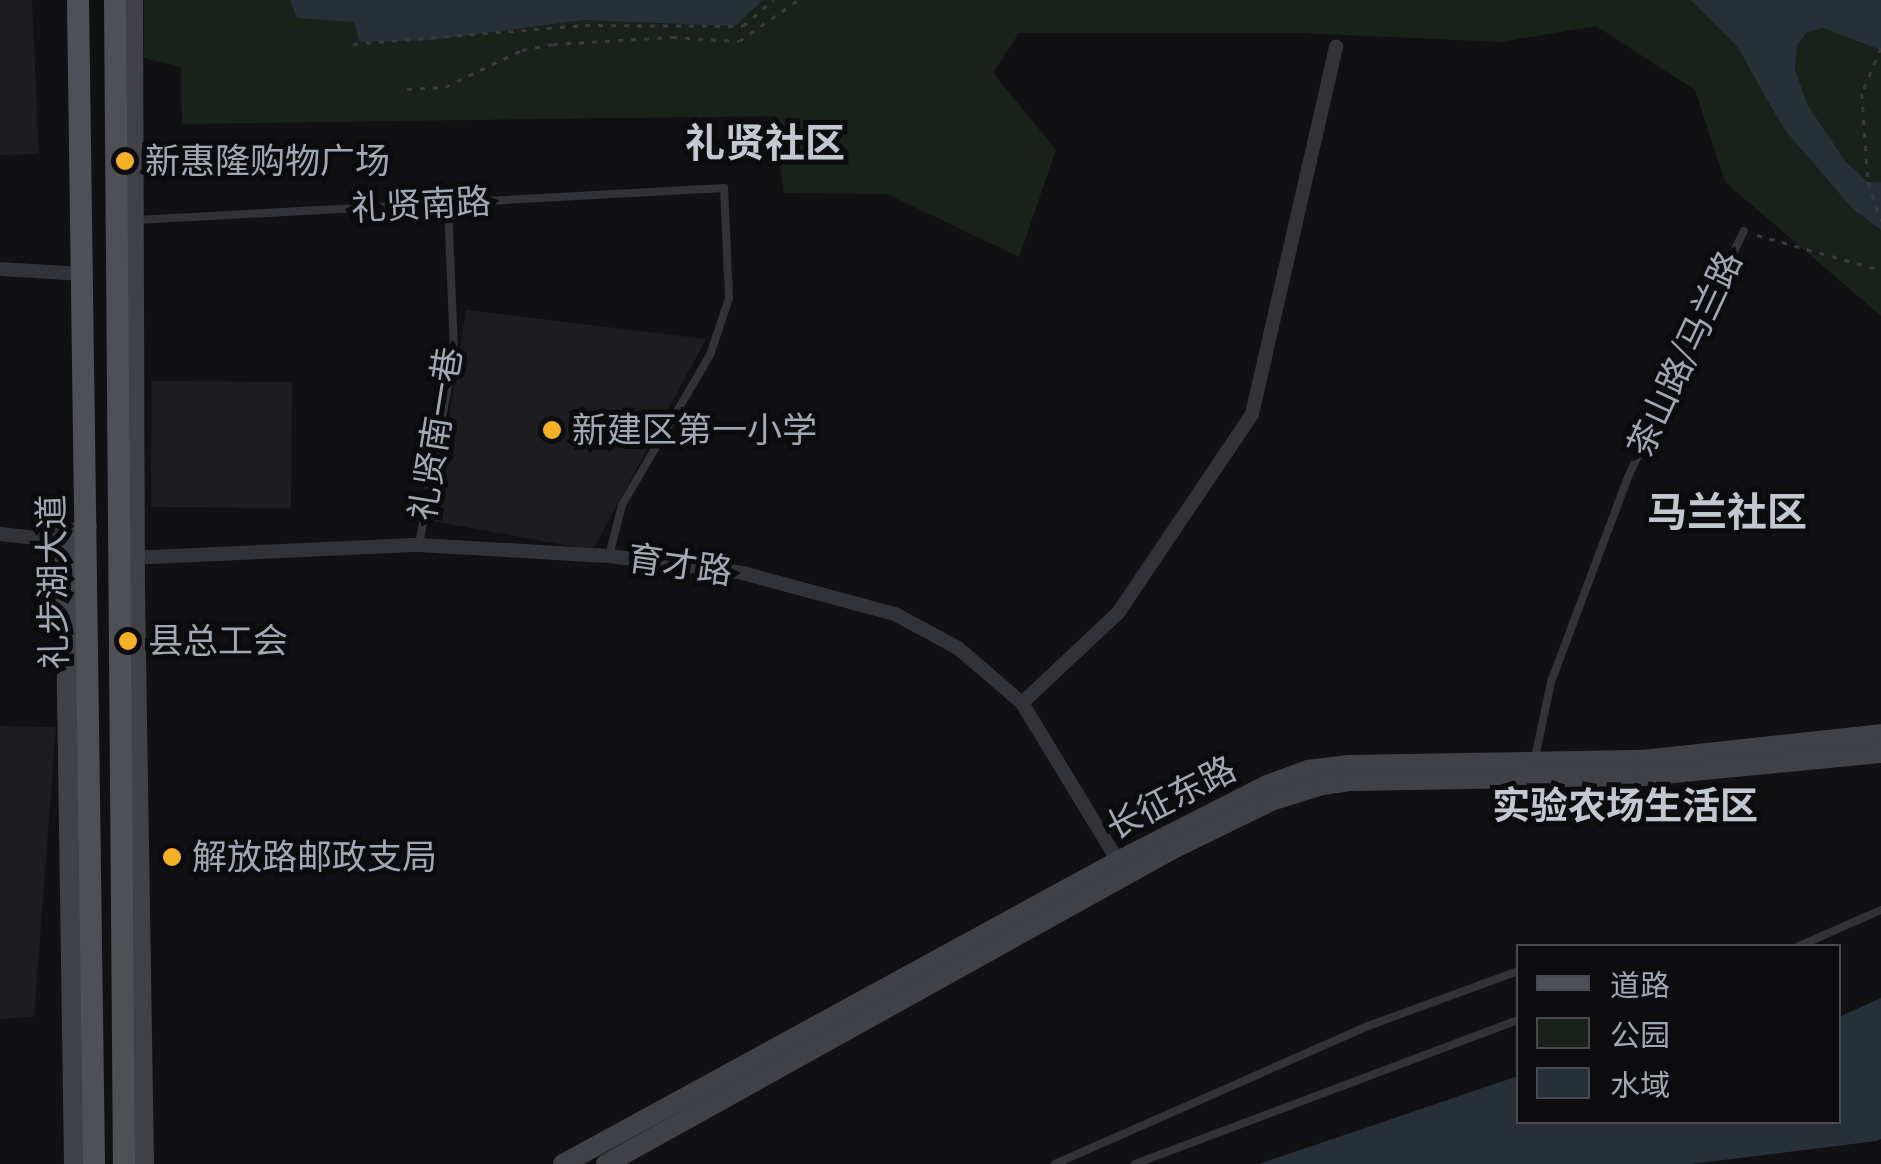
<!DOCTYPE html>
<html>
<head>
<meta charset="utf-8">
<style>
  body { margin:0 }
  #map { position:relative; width:1881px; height:1164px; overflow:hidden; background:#111113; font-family:Montserrat,"Noto Sans SC",sans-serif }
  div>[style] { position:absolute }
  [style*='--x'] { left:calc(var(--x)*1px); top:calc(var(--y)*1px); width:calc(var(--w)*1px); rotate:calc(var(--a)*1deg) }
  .built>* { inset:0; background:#1d1d20 }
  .green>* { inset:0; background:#19211a }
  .water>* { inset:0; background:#273037 }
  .path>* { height:2.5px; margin-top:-1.25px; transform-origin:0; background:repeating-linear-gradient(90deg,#383a3f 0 5px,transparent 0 13px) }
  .lane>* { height:8px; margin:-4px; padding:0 4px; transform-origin:4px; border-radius:4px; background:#323338 }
  .street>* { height:14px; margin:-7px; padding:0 7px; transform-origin:7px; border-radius:7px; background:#323338 }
  .secondary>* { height:20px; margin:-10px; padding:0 10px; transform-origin:10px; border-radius:10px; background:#404248 }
  .primary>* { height:22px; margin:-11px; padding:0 11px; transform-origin:11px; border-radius:11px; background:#4e5057 }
  .dots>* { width:28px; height:28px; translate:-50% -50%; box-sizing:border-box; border:5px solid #0c0c0e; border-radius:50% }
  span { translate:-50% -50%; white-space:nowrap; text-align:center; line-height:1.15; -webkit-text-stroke:10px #0c0c0e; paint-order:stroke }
  .poi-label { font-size:35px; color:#a2a8b4 }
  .left { translate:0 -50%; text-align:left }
  .street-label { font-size:35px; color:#a2a8b4 }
  .neighbourhood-label { font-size:38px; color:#c3c7d0; font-weight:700 }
  .quarter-label { font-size:40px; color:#c3c7d0; font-weight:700 }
  .legend { position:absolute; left:1516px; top:944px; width:325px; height:180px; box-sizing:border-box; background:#0c0c0e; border:2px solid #484a50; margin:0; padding:12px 18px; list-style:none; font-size:30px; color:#a2a8b4 }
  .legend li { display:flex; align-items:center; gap:20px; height:50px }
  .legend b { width:50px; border:2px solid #484a50 }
</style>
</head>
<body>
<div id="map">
  <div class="built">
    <div style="clip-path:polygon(0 0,32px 0,39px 154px,0 155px)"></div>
    <div style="clip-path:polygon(466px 310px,706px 339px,593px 550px,432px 521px)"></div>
    <div style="clip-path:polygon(152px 381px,292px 382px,291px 508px,151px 507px)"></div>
    <div style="clip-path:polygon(0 726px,56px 727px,34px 1017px,0 1019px)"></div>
  </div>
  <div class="green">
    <div style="clip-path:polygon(144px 0,1881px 0,1881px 316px,1725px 182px,1695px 90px,1596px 26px,1501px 42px,1300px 33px,1019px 33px,993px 73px,1056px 150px,1019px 257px,887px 194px,784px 193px,775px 116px,182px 124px,181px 67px,144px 58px)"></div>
  </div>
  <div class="water">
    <div style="clip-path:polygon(290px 0,763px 0,735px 26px,583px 20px,432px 40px,360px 42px,354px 22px,297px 18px)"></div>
    <div style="clip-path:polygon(1691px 0,1881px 0,1881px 50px,1823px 28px,1806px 33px,1797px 45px,1795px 70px,1808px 106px,1846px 162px,1868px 182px,1881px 182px,1881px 230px,1853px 209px,1784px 129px,1737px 46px)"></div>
    <div style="clip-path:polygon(1881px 998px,1881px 1139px,1876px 1141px,1691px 1164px,1259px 1164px,1518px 1076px,1518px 1122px,1838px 1122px,1839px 1017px)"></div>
  </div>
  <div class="path">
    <div style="--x:353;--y:44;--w:233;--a:-4.7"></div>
    <div style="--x:585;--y:25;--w:158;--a:0.4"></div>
    <div style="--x:743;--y:26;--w:40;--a:-41"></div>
    <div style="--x:1881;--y:48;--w:50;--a:112.4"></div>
    <div style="--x:1862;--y:94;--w:88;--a:86.1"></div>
    <div style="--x:1868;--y:182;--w:41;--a:71.6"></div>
    <div style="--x:407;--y:89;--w:38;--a:-3"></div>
    <div style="--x:445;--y:87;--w:85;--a:-25.7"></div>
    <div style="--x:522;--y:50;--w:32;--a:-11"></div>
    <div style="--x:553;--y:44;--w:119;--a:-3.4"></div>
    <div style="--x:672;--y:37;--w:67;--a:3.4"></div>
    <div style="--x:739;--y:41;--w:72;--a:-34.8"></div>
    <div style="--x:1757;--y:235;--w:129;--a:15.8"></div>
  </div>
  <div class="lane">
    <div style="--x:137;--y:220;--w:588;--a:-3.12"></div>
    <div style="--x:724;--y:188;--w:110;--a:87.4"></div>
    <div style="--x:729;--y:298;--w:60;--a:108.4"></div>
    <div style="--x:710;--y:355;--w:174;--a:120.4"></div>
    <div style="--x:622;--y:505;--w:53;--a:104.3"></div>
    <div style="--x:419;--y:545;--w:196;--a:-79.7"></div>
    <div style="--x:454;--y:352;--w:149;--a:-92.3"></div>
    <div style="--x:1535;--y:758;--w:78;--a:-78.1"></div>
    <div style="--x:1551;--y:682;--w:219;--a:-69.4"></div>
    <div style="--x:1628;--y:477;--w:272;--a:-64.8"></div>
    <div style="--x:1799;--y:946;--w:90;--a:-23.7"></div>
    <div style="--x:1055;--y:1164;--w:342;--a:-23.8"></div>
    <div style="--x:1368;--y:1026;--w:160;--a:-20.1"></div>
    <div style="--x:1135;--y:1164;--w:409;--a:-20.6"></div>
  </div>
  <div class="street">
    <div style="--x:0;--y:269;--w:83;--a:3.4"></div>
    <div style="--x:0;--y:534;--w:44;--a:6.5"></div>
    <div style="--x:44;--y:539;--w:44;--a:-17.2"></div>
    <div style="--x:129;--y:558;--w:290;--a:-2.6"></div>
    <div style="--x:419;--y:545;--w:190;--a:3.3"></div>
    <div style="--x:609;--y:556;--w:135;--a:7.2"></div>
    <div style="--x:743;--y:573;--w:157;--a:15.1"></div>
    <div style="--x:895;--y:614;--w:72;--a:28.4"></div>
    <div style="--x:958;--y:648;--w:84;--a:40.7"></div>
    <div style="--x:1022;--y:703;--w:185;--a:58.7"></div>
    <div style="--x:1022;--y:703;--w:132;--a:-43.2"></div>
    <div style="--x:1118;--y:613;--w:240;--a:-56"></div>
    <div style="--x:1252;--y:414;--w:377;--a:-77.1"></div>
  </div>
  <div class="secondary">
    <div style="--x:133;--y:0;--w:591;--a:89.81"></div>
    <div style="--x:135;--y:591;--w:573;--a:89.1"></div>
    <div style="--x:74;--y:1164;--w:607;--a:-90.85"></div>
    <div style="--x:65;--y:557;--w:38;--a:-55"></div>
    <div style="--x:563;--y:1164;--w:632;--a:-28.63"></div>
    <div style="--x:1118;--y:861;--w:167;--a:-27"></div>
    <div style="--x:1267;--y:785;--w:44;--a:-20.1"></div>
    <div style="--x:1308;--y:770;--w:41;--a:-7"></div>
    <div style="--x:1349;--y:765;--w:294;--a:-1"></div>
    <div style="--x:1643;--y:760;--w:239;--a:-6.2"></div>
    <div style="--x:606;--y:1164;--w:646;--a:-29.06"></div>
    <div style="--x:1171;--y:850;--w:111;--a:-26.1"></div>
    <div style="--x:1271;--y:801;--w:53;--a:-17.4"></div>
    <div style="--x:1322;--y:785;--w:30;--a:-8"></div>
    <div style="--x:1352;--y:781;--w:290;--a:-1"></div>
    <div style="--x:1642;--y:776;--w:240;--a:-5.5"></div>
  </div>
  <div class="primary">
    <div style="--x:78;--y:0;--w:1164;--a:89.21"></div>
    <div style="--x:115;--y:0;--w:1164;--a:89.56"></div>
  </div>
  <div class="dots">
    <div style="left:125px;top:161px;background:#f6b026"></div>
    <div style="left:552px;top:430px;background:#f6b026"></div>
    <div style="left:128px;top:641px;background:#f6b026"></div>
    <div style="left:172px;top:857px;background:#f6b026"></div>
  </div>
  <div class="poi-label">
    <span class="left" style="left:145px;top:161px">新惠隆购物广场</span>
    <span class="left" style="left:572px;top:430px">新建区第一小学</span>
    <span class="left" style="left:148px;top:641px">县总工会</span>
    <span class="left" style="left:192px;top:857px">解放路邮政支局</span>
  </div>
  <div class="street-label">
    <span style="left:421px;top:205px;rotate:-3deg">礼贤南路</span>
    <span style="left:1685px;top:354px;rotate:-65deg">茶山路/马兰路</span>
    <span style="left:436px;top:434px;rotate:-81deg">礼贤南一巷</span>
    <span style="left:680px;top:565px;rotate:8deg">育才路</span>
    <span style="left:53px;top:582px;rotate:-91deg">礼步湖大道</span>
    <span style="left:1171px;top:798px;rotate:-27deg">长征东路</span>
  </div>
  <div class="neighbourhood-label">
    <span style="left:1625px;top:806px">实验农场生活区</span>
  </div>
  <div class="quarter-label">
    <span style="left:765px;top:143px">礼贤社区</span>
    <span style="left:1727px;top:512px">马兰社区</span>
  </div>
  <ul class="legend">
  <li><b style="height:12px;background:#4e5057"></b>道路</li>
  <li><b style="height:28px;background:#19211a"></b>公园</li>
  <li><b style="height:28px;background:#273037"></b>水域</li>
  </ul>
</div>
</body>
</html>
